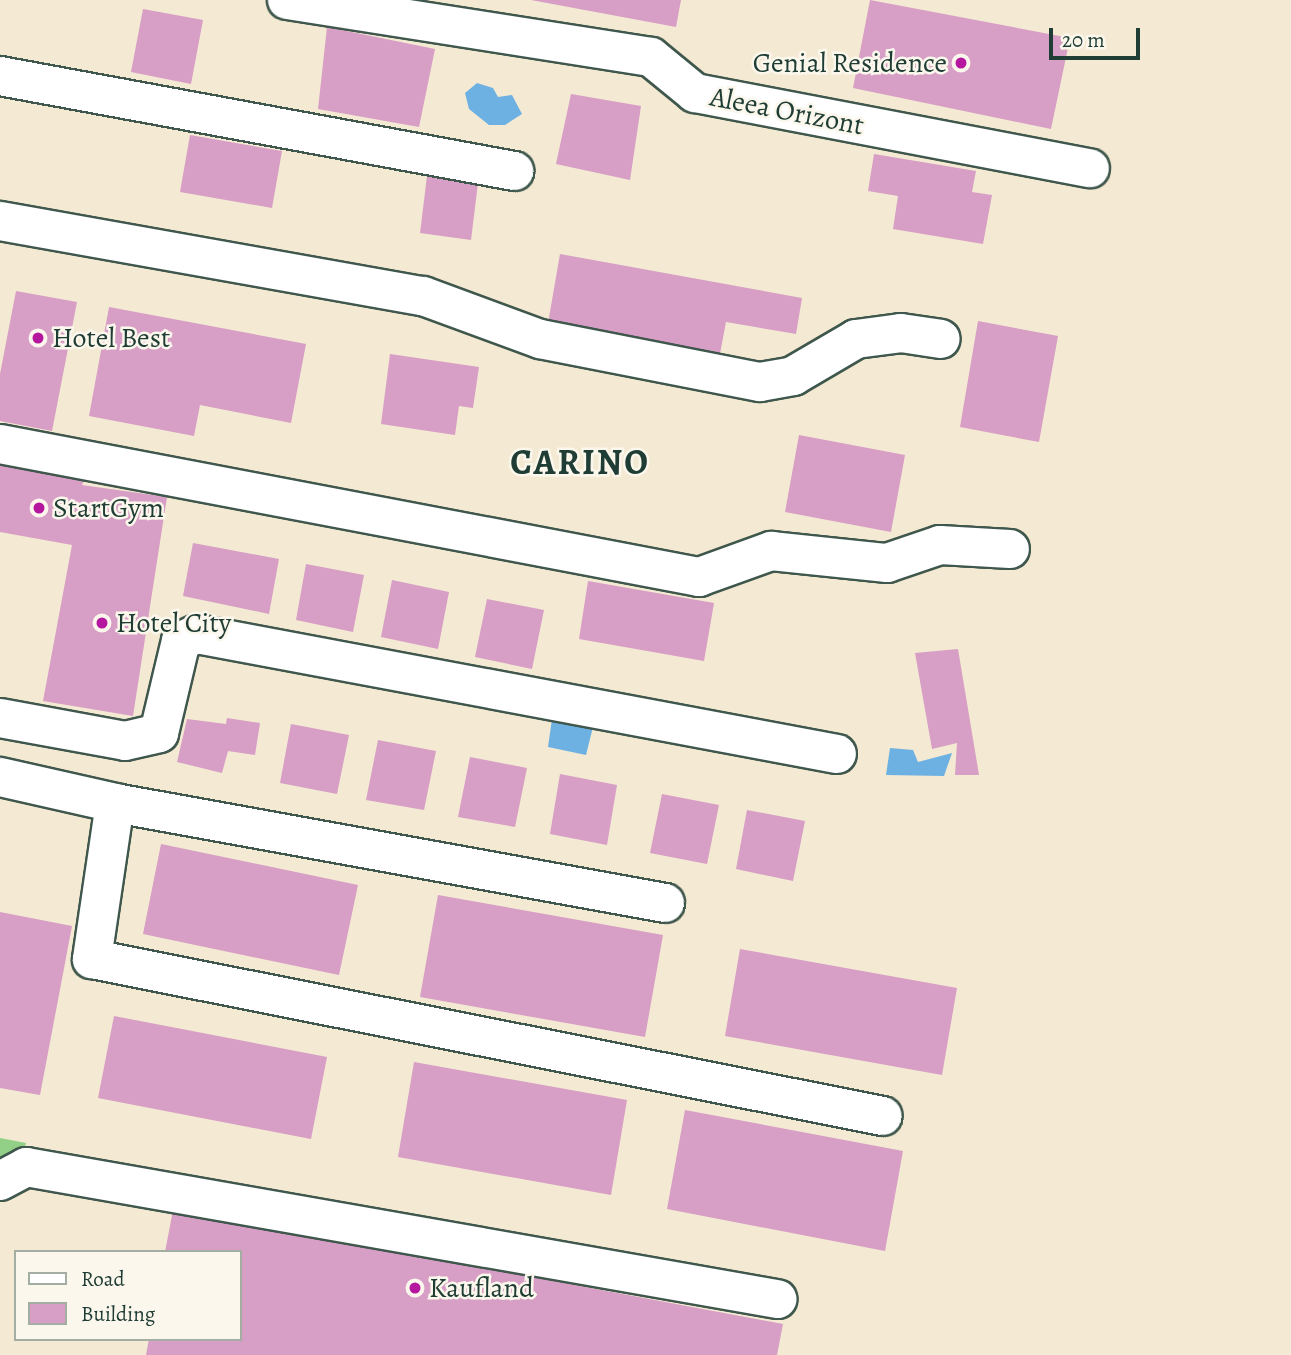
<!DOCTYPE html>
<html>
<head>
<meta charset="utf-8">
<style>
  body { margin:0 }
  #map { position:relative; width:1291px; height:1355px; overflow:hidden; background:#f4e9d2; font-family:Alegreya,serif }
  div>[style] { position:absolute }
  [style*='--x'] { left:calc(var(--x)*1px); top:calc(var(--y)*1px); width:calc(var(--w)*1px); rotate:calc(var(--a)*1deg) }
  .green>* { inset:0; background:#91d086 }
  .water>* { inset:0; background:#6db1e2 }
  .building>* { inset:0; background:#d79ec6 }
  .roads { filter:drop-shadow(2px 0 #3f574c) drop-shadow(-2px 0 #3f574c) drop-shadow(0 2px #3f574c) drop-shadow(0 -2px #3f574c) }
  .minor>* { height:38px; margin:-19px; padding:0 19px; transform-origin:19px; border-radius:19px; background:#fff }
  .dots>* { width:19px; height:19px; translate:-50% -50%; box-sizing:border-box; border:4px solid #fbf7ec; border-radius:50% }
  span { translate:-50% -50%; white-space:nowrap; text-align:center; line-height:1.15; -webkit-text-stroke:5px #fbf7ec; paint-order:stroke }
  .poi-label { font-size:28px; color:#1f3d34 }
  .right { translate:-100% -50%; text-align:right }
  .left { translate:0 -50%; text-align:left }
  .street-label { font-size:28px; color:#1f3d34 }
  .district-label { font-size:35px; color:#1f3d34; font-weight:700; letter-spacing:2px }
  .legend { position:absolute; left:14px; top:1250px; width:228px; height:91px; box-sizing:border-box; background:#fbf7ec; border:2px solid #a3ada2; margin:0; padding:9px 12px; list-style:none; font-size:21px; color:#1f3d34 }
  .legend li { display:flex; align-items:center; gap:14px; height:35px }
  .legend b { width:35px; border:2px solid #a3ada2 }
  .scale { position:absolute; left:1049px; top:28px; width:91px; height:32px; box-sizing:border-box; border:4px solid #1f3d34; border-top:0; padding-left:9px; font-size:21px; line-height:24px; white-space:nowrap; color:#1f3d34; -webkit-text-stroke:5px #fbf7ec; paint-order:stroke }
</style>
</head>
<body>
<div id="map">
  <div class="green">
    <div style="clip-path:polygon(0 1138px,26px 1143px,24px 1152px,0 1158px)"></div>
  </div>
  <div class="water">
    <div style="clip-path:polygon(477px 83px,493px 88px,498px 97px,512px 95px,522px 114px,505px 125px,489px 125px,469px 109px,465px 93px)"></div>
    <div style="clip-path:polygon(552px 719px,593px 727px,586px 755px,548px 747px)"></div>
    <div style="clip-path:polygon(890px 748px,913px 750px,918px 762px,952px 753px,944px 776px,886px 775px)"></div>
  </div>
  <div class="building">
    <div style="clip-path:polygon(531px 0,681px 0,676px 27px)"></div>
    <div style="clip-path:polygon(870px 0,1070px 38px,1051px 129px,853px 88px)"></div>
    <div style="clip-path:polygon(143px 9px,203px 20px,191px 84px,131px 72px)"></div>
    <div style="clip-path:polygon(327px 27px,435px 49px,419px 127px,318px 109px)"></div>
    <div style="clip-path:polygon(571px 94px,641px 106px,630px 180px,556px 164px)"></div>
    <div style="clip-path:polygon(190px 135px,282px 151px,272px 208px,180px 192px)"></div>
    <div style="clip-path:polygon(874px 154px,976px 171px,972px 192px,992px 195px,983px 244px,893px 229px,898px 196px,868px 191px)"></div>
    <div style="clip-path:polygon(427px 176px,478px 183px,471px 240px,420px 233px)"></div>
    <div style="clip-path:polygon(560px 254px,802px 298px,796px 334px,726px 322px,719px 359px,547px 329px)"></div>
    <div style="clip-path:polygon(16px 291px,77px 302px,52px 431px,0 421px,0 374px)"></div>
    <div style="clip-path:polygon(109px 307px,306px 344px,291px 423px,200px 405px,194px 436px,89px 416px)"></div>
    <div style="clip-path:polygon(978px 321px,1058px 336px,1039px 442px,960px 427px)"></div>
    <div style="clip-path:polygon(390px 354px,479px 367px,473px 408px,459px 406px,455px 435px,381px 424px)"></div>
    <div style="clip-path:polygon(799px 435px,905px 455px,891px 532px,785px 512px)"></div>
    <div style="clip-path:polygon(0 462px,86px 476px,82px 485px,167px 497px,133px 716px,43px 701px,72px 545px,0 532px)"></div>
    <div style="clip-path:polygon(193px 543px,279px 559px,269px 614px,183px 596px)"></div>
    <div style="clip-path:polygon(306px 564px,364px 575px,353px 632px,296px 620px)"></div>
    <div style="clip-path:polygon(392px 580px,449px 592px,438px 649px,381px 637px)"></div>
    <div style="clip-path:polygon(588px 581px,714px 603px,704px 661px,579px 639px)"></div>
    <div style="clip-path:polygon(487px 599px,544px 610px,532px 669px,475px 657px)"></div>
    <div style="clip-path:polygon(958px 649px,979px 775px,955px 775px,957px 743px,932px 749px,915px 653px)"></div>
    <div style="clip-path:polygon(227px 718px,260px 723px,255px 755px,228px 751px,222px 773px,177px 762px,187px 719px,226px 724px)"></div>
    <div style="clip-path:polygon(291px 724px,349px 735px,337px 794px,280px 783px)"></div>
    <div style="clip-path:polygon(378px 740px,436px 751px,424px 810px,366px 800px)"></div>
    <div style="clip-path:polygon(470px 757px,527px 768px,515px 827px,458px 817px)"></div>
    <div style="clip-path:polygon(560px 774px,617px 785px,607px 845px,550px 834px)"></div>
    <div style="clip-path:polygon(662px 794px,719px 805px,707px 864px,650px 853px)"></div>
    <div style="clip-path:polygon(747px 810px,805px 821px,793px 881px,736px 869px)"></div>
    <div style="clip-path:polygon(161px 844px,358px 885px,339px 975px,143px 934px)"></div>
    <div style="clip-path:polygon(438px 895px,663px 935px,645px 1037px,420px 997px)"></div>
    <div style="clip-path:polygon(0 912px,72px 926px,40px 1095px,0 1088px)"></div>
    <div style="clip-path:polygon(740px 949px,957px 988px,942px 1075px,725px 1036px)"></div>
    <div style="clip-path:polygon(114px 1016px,327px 1057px,311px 1139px,98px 1098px)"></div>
    <div style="clip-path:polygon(414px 1062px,627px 1100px,611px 1195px,398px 1157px)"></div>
    <div style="clip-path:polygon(685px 1110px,903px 1151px,885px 1251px,667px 1209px)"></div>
    <div style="clip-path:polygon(173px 1210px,783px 1324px,777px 1355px,146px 1355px,149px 1339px,240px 1339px,240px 1252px,165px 1252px)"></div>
  </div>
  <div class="roads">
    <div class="minor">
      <div style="--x:287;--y:0;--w:368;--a:8.9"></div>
      <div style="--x:651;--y:57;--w:57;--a:39.3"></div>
      <div style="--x:695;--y:93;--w:402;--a:10.8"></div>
      <div style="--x:0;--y:76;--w:523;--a:10.47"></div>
      <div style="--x:0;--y:221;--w:430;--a:10.1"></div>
      <div style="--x:423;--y:296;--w:125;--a:20.2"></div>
      <div style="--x:540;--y:339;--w:224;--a:11.1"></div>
      <div style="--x:760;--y:382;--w:34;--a:-10"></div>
      <div style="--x:793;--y:376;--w:73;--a:-30.4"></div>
      <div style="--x:856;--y:339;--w:45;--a:-7.6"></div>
      <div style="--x:901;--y:333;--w:40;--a:8.5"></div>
      <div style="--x:0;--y:444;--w:712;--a:10.77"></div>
      <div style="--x:699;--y:577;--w:77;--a:-19.9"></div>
      <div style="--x:771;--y:551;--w:117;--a:5.9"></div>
      <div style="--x:887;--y:563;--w:56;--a:-18.8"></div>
      <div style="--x:940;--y:545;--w:70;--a:3.3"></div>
      <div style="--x:0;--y:718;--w:127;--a:10.4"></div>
      <div style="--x:125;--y:741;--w:35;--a:-13"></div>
      <div style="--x:159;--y:733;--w:95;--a:-76.6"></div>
      <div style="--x:181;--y:641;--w:17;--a:-24"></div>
      <div style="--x:197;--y:634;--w:651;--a:10.62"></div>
      <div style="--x:0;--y:777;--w:118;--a:12.7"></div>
      <div style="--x:115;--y:803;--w:158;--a:98.4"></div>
      <div style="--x:92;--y:959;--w:806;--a:11.23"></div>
      <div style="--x:115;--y:803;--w:559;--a:10.3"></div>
      <div style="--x:0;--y:1181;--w:30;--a:-28"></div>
      <div style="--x:26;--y:1167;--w:763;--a:9.97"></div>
    </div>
  </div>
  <div class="dots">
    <div style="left:961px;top:63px;background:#b5179e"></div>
    <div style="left:38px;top:338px;background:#b5179e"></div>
    <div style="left:39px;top:508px;background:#b5179e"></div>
    <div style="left:102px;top:623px;background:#b5179e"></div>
    <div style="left:415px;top:1288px;background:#b5179e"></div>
  </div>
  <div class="poi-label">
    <span class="right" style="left:947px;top:63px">Genial Residence</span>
    <span class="left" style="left:52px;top:338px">Hotel Best</span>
    <span class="left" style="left:53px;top:508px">StartGym</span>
    <span class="left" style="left:116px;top:623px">Hotel City</span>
    <span class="left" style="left:429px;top:1288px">Kaufland</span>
  </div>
  <div class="street-label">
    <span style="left:787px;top:111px;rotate:11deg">Aleea Orizont</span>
  </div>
  <div class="district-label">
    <span style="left:580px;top:462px">CARINO</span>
  </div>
  <ul class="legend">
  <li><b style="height:9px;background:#fff"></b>Road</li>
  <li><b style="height:19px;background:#d79ec6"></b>Building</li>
  </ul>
  <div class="scale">20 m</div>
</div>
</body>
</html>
